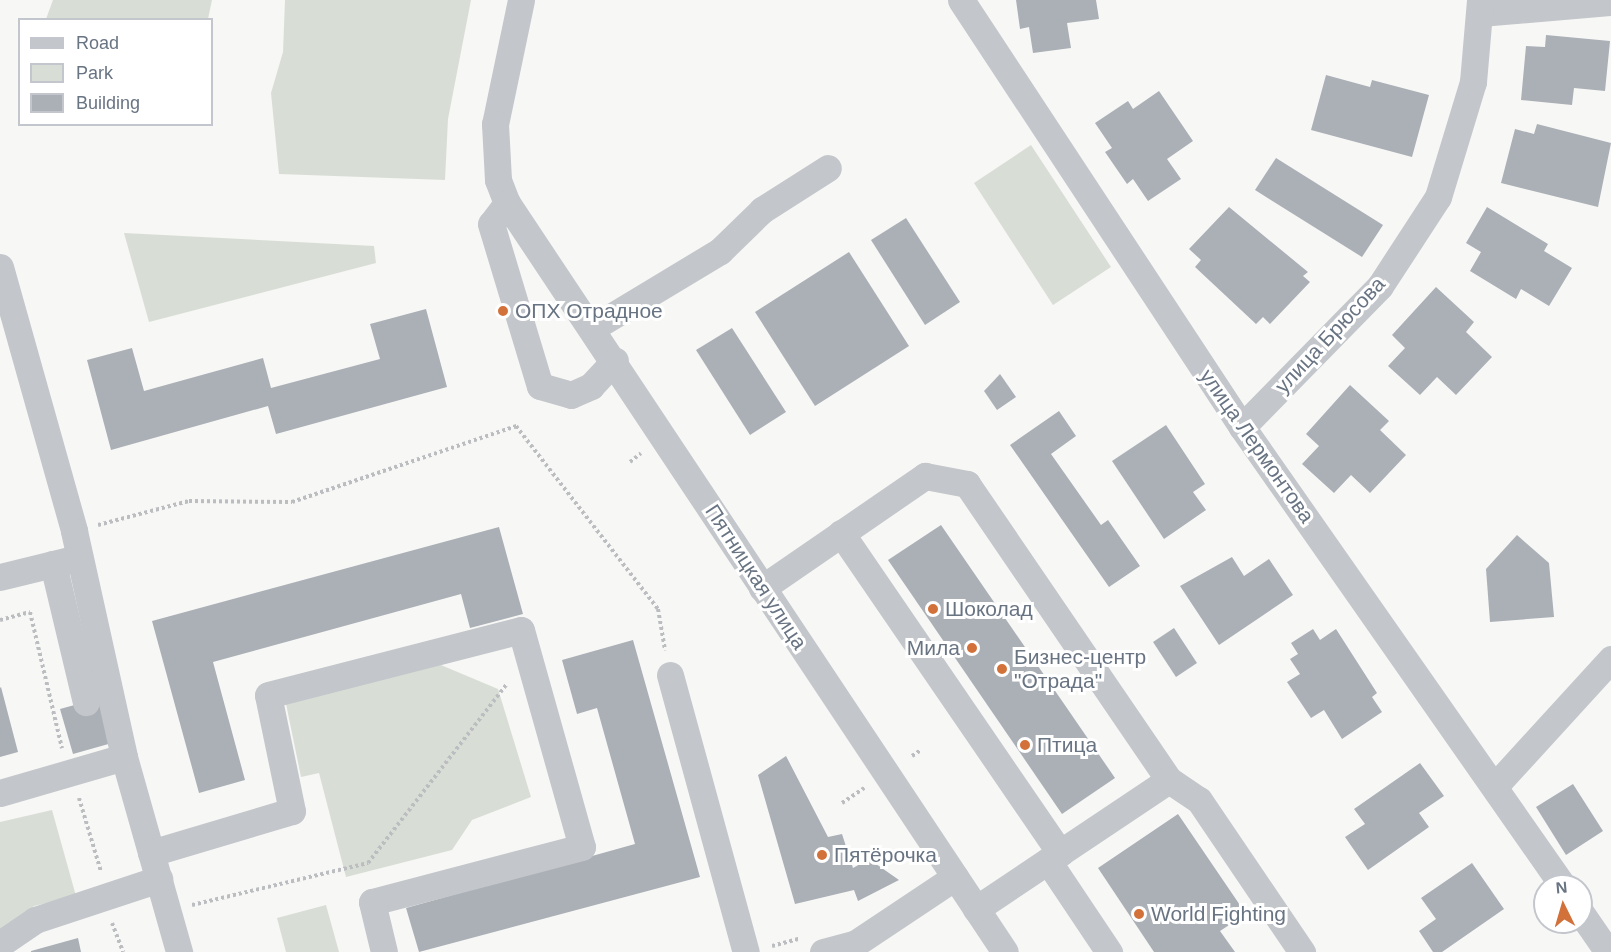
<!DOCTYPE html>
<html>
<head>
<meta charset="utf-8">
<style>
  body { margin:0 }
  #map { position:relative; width:1611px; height:952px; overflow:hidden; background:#f7f7f5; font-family:Arial,sans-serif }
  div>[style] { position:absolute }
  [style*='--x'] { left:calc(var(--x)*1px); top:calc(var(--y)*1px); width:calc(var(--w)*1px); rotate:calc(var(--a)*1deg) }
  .green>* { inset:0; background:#d8ded6 }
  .building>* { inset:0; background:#abb0b7 }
  .path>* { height:4px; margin-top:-2px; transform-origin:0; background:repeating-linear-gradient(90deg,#bbbdc0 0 3px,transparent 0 6px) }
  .minor>* { height:27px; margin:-13.5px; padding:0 13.5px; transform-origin:13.5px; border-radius:13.5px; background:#c3c6ca }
  .dots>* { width:16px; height:16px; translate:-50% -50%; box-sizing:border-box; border:3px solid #fff; border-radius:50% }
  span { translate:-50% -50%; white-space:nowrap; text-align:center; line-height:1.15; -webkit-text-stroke:6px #fff; paint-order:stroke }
  .poi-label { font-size:21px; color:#697483 }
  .left { translate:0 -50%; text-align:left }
  .right { translate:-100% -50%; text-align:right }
  .street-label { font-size:21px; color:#697483 }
  .legend { position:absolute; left:18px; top:18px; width:195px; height:108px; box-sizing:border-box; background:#fff; border:2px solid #c3c7cd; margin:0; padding:8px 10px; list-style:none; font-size:18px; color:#697483 }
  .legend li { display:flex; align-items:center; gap:12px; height:30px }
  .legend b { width:30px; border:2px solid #c3c7cd }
  .north { position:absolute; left:1533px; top:874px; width:60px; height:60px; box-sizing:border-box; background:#fff; border:2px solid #c3c7cd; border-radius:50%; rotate:355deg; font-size:16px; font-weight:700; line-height:24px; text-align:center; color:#697483 }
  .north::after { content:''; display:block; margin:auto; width:21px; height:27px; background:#d2723a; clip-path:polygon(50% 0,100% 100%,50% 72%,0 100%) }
</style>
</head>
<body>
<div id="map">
  <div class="green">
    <div style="clip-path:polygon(53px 0,212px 0,208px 19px,46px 19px)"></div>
    <div style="clip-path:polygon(285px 0,471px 0,448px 119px,445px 180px,279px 174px,271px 93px,283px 52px)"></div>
    <div style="clip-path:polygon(1031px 145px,1111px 267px,1053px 305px,974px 183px)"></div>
    <div style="clip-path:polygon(124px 233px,374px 246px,376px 263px,149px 322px)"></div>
    <div style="clip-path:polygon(429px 660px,498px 689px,531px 797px,472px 820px,452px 850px,346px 877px,319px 773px,301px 777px,285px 699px)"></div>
    <div style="clip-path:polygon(52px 810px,76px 896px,34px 906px,0 935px,0 822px)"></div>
    <div style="clip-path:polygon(326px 905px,339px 952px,286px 952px,277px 918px)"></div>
  </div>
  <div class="building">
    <div style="clip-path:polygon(1016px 0,1096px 0,1099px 19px,1067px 23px,1071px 48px,1033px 53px,1029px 27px,1020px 29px)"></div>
    <div style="clip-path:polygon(1546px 35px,1610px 41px,1605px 91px,1574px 88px,1572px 105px,1521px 100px,1526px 46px,1545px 47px)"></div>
    <div style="clip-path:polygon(1326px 75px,1370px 87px,1372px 80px,1429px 95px,1412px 157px,1311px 130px)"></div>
    <div style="clip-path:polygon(1159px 91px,1193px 141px,1167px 159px,1181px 179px,1148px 201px,1133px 179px,1127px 184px,1105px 152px,1112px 148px,1095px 123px,1128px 101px,1133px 109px)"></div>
    <div style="clip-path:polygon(1537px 124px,1611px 143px,1598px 207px,1501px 183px,1515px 129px,1534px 134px)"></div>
    <div style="clip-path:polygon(1276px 158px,1383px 225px,1362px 257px,1255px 190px)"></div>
    <div style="clip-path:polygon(1229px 207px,1308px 272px,1303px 276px,1310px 282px,1270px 324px,1263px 317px,1256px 324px,1195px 267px,1201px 260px,1189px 249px)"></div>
    <div style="clip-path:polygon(1487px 207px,1548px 244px,1544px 251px,1572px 268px,1549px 306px,1521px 289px,1516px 299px,1470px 271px,1481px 252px,1466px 243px)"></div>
    <div style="clip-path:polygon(906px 218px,960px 302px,925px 325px,871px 240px)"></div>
    <div style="clip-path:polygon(849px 252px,909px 346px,815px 406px,755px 312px)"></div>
    <div style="clip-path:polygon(1436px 287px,1474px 322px,1466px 332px,1492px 357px,1456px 395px,1437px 377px,1420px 395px,1388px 366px,1405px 348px,1392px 335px)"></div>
    <div style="clip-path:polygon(426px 309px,447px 387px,276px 434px,268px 406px,111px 450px,87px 360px,132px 348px,144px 391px,263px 358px,271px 388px,380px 359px,370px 324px)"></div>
    <div style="clip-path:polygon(732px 328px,786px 412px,750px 435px,696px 350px)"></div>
    <div style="clip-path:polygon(1000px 374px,1016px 397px,997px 410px,984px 391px)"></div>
    <div style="clip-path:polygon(1350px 385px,1389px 421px,1380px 430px,1406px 455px,1370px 493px,1351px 475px,1334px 493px,1302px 464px,1319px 446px,1306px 434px)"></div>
    <div style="clip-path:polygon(1059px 411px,1076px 436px,1051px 454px,1101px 525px,1108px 520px,1140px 566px,1109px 587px,1010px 445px)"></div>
    <div style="clip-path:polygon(1166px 425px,1205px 484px,1193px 492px,1206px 510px,1164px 539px,1112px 461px)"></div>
    <div style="clip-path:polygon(941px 525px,1115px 778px,1062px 814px,888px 560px)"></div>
    <div style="clip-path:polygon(499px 527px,523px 614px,470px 628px,461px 594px,213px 662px,245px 780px,199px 793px,152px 621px)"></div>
    <div style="clip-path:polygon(1517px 535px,1549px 563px,1554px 617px,1490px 622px,1486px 569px)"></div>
    <div style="clip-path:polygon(1232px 557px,1244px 576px,1269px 559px,1293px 595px,1219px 645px,1180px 586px)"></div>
    <div style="clip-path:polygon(1174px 628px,1197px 663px,1176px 677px,1153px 642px)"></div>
    <div style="clip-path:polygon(1313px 629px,1320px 640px,1336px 629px,1377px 693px,1372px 697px,1382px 712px,1342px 739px,1324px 710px,1311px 718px,1287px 682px,1300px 674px,1290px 659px,1298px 654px,1291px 643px)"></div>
    <div style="clip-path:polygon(633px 640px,700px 877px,419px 952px,406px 908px,635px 844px,597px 708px,577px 714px,562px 660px)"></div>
    <div style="clip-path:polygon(1px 687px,18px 752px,0 757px,0 688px)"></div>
    <div style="clip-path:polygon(100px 698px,112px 743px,73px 754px,60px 709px)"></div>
    <div style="clip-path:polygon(786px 756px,828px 837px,842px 834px,853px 868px,869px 859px,899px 880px,858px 901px,854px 890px,795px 904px,758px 775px)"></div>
    <div style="clip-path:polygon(1420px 763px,1444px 796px,1419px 813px,1429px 827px,1368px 870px,1345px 837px,1365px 824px,1354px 809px)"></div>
    <div style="clip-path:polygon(1573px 784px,1603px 831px,1566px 855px,1536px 807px)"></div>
    <div style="clip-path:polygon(1178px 814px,1246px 914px,1220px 931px,1235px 952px,1154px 952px,1098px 868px)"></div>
    <div style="clip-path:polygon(1472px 863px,1504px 909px,1442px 952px,1433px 952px,1419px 931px,1436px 919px,1421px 898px)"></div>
    <div style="clip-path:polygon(78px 938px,81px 952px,31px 952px,31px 951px)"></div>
  </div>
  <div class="path">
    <div style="--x:630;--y:462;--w:14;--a:-39"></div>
    <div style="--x:98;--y:525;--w:94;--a:-14.8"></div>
    <div style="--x:189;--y:501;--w:103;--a:0.6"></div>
    <div style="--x:292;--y:502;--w:237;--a:-18.7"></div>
    <div style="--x:516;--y:426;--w:232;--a:52.2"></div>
    <div style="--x:658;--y:609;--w:42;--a:80.3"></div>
    <div style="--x:0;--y:620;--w:31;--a:-15"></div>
    <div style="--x:30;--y:612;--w:140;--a:76.8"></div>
    <div style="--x:912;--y:756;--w:11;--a:-34"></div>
    <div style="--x:79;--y:798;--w:77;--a:73.4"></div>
    <div style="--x:842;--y:803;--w:27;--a:-34"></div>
    <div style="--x:192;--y:905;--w:181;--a:-13.4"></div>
    <div style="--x:368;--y:863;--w:227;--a:-52.2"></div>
    <div style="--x:112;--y:923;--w:31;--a:69"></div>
    <div style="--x:772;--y:946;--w:28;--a:-15"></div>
  </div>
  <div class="minor">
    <div style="--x:521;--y:0;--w:127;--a:101.8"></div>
    <div style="--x:495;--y:124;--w:56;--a:86.9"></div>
    <div style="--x:498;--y:180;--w:25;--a:69"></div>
    <div style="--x:507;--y:203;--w:899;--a:56.38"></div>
    <div style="--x:961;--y:0;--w:511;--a:56.65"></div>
    <div style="--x:1242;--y:427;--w:560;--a:55.03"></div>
    <div style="--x:1480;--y:13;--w:131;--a:-4.8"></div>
    <div style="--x:507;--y:203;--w:26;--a:127"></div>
    <div style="--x:491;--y:224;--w:169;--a:73.2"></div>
    <div style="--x:540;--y:386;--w:32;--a:16"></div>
    <div style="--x:571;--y:395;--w:22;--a:-24"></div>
    <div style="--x:591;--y:386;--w:35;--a:-47"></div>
    <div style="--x:0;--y:267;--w:274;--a:74.3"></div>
    <div style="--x:74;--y:531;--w:231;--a:77.5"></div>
    <div style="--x:124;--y:757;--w:203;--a:74.2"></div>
    <div style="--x:594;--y:327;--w:147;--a:-31.1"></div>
    <div style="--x:720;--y:251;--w:59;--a:-44.3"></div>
    <div style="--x:762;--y:210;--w:78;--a:-32.5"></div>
    <div style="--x:1242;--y:427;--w:197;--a:-45.6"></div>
    <div style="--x:1380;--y:286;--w:106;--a:-56.9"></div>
    <div style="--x:1438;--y:197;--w:120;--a:-73.1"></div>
    <div style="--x:1473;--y:82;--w:82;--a:-85.1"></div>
    <div style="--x:841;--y:533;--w:388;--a:55.6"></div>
    <div style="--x:53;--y:564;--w:142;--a:76.6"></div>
    <div style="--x:0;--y:577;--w:71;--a:-13.8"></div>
    <div style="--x:762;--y:588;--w:198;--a:-34.5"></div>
    <div style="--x:925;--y:476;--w:43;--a:10.8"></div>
    <div style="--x:967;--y:484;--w:358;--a:55.7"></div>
    <div style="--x:1169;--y:780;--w:36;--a:34"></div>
    <div style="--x:1199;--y:800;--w:184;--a:55.9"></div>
    <div style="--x:670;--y:675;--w:287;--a:74.7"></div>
    <div style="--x:1495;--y:786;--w:172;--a:-47.6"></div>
    <div style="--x:0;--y:793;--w:129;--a:-16.2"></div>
    <div style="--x:151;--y:853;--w:147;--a:-16.6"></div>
    <div style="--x:292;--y:811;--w:118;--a:-101.7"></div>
    <div style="--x:268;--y:695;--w:261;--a:-14.4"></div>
    <div style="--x:521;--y:630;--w:225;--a:74.3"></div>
    <div style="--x:582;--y:847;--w:217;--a:165.3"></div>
    <div style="--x:372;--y:902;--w:51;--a:76.5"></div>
    <div style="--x:1048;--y:861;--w:110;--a:56.2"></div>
    <div style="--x:976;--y:909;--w:232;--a:-33.8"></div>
    <div style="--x:1581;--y:913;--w:47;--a:55.3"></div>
    <div style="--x:0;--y:944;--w:42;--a:-34.4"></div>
    <div style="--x:35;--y:920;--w:131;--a:-18.3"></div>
    <div style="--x:823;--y:952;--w:34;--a:-15"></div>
    <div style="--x:856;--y:943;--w:119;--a:-33.7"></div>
  </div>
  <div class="dots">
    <div style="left:503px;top:311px;background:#d2723a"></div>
    <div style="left:933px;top:609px;background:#d2723a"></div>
    <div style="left:972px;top:648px;background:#d2723a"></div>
    <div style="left:1002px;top:669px;background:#d2723a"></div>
    <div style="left:1025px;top:745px;background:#d2723a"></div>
    <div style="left:822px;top:855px;background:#d2723a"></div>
    <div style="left:1139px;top:914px;background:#d2723a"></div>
  </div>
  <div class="poi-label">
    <span class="left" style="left:515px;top:311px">ОПХ Отрадное</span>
    <span class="left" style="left:945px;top:609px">Шоколад</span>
    <span class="right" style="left:960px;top:648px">Мила</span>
    <span class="left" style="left:1014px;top:669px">Бизнес-центр<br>"Отрада"</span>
    <span class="left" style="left:1037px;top:745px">Птица</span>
    <span class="left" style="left:834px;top:855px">Пятёрочка</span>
    <span class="left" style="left:1151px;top:914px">World Fighting</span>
  </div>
  <div class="street-label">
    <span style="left:1330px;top:335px;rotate:-47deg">улица Брюсова</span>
    <span style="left:1257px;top:446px;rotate:55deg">улица Лермонтова</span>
    <span style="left:756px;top:577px;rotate:57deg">Пятницкая улица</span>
  </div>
  <ul class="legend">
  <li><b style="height:8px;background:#c3c6ca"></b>Road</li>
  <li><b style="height:16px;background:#d8ded6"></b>Park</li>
  <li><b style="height:16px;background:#abb0b7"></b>Building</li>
  </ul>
  <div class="north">N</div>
</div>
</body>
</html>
